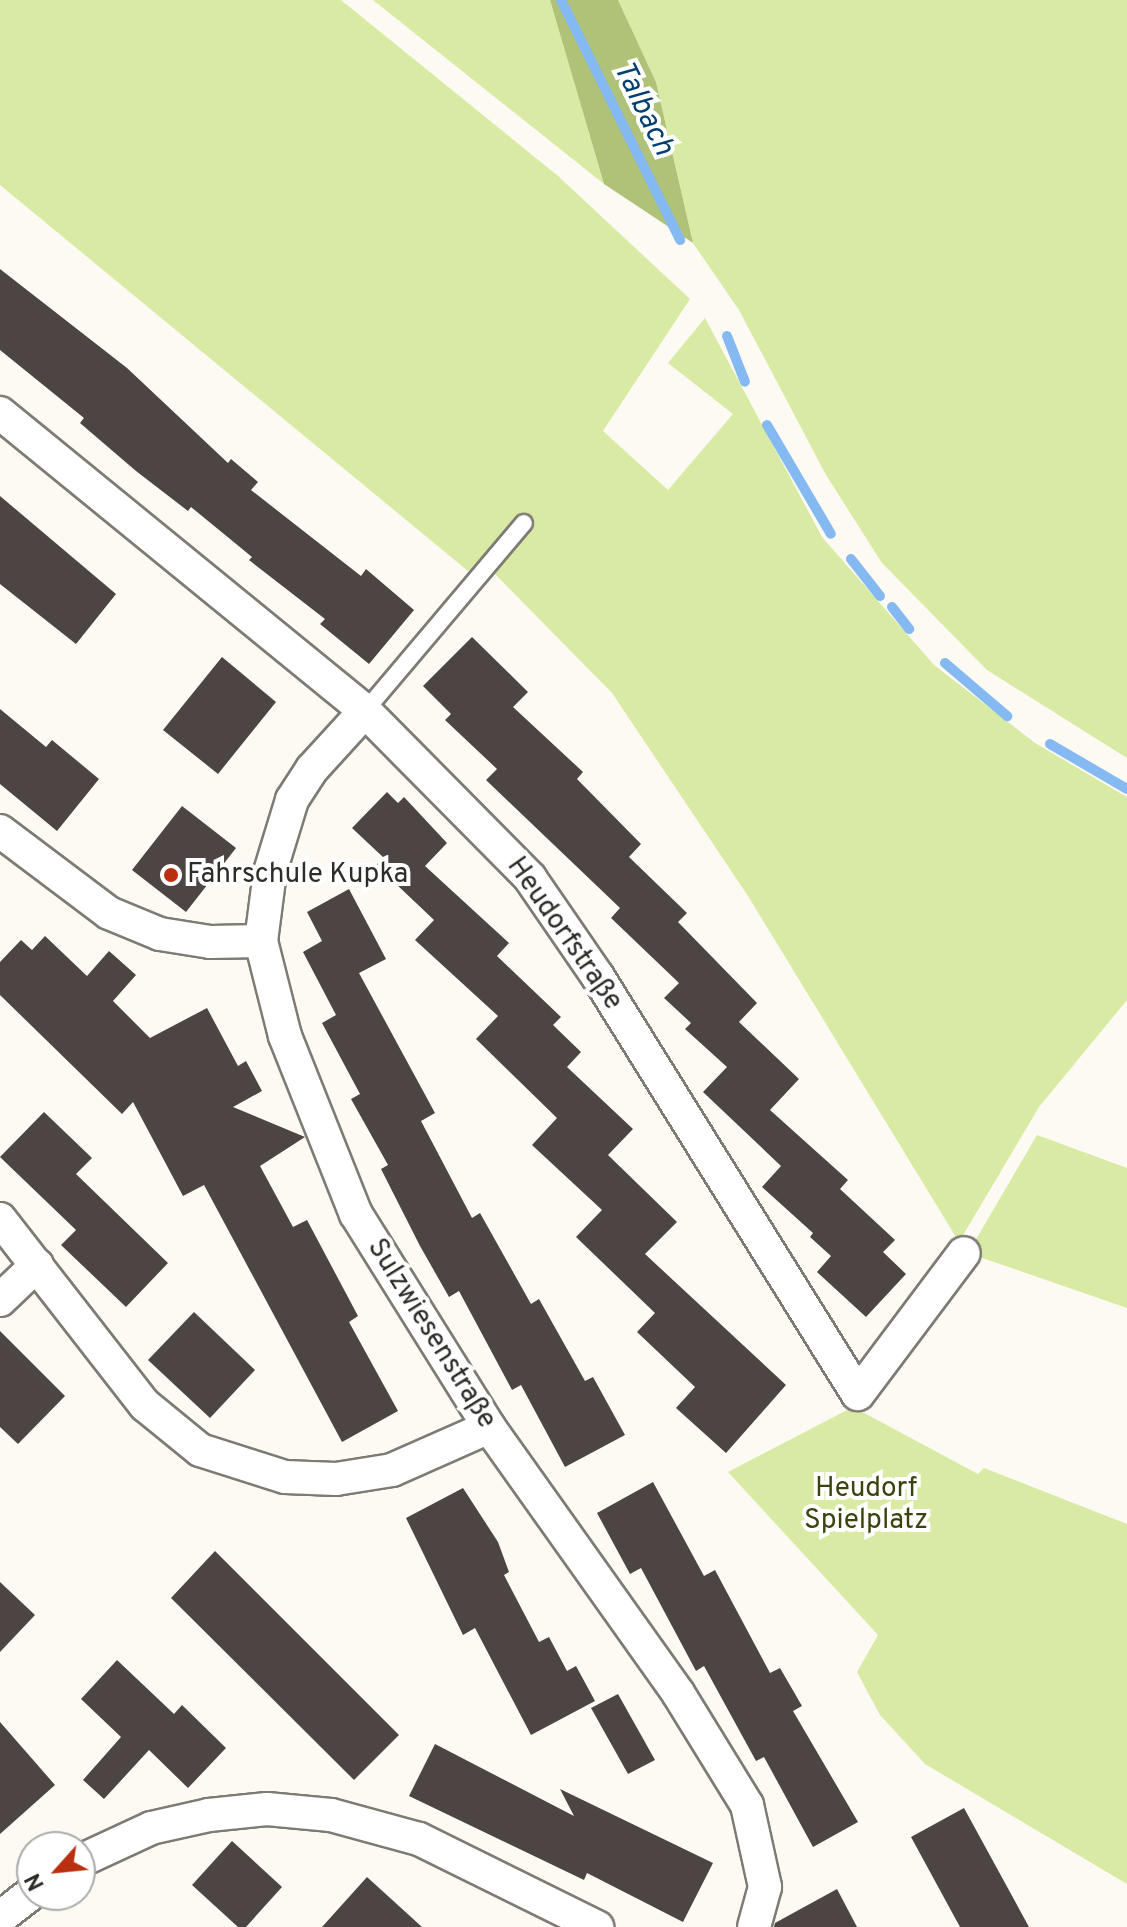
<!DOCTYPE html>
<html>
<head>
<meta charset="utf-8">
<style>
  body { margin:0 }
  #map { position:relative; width:1127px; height:1927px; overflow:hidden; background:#fdfaf3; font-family:Overpass,sans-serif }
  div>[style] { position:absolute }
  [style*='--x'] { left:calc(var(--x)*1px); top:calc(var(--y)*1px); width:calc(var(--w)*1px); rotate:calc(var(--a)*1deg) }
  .green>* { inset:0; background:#d8eaa3 }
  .forest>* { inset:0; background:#b0c178 }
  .stream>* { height:10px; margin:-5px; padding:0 5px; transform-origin:5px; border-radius:5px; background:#85b9f2 }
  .building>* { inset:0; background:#4c4543 }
  .roads { filter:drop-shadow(2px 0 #7d7b74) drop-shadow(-2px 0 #7d7b74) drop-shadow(0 2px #7d7b74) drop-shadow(0 -2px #7d7b74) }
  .service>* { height:16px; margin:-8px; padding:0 8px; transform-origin:8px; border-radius:8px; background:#fff }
  .minor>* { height:32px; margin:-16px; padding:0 16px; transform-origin:16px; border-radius:16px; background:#fff }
  .dots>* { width:22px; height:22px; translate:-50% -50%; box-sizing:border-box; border:4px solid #fff; border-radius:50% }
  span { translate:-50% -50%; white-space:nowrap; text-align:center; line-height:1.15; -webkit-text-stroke:8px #fff; paint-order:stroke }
  .poi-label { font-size:28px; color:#2d2c29 }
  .left { translate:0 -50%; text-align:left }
  .street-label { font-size:28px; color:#2d2c29 }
  .park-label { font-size:28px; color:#3a440e }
  .water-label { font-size:30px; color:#043f72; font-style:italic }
  .north { position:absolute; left:16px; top:1831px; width:80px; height:80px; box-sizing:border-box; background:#fff; border:2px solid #ababa9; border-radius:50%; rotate:243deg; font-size:22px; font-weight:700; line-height:32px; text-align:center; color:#2d2c29 }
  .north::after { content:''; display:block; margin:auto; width:28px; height:36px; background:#ba2f10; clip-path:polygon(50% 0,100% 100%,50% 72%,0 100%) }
</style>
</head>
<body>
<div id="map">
  <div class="green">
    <div style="clip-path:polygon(0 0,341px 0,558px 176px,690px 299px,603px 431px,668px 490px,733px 414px,668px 363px,705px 318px,822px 537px,934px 665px,1035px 743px,1127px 797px,1127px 1000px,1039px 1107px,959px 1242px,748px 896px,612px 693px,494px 573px,468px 571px,0 185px)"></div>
    <div style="clip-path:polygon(373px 0,550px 0,604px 184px)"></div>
    <div style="clip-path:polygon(618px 0,1127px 0,1127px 758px,987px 670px,882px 563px,826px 475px,739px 310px,693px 243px,656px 82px)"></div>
    <div style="clip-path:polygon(1037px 1135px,1127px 1168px,1127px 1308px,968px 1253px)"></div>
    <div style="clip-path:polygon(853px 1407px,978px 1474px,984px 1468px,1127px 1524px,1127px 1884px,925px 1764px,880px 1715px,857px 1672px,878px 1635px,728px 1472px)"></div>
  </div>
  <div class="forest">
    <div style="clip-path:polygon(550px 0,618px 0,656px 82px,693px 243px,604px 184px)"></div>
  </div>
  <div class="stream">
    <div style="--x:561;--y:0;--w:268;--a:63.6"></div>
    <div style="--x:727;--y:336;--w:49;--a:68.6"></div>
    <div style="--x:767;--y:425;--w:126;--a:59.6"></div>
    <div style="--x:851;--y:559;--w:47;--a:51.9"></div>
    <div style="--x:892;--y:607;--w:28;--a:52"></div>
    <div style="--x:945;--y:663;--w:82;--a:40.5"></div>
    <div style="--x:1050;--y:744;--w:89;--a:30.3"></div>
  </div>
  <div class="building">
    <div style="clip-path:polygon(0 269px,127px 368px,228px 463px,231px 459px,258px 482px,251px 490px,361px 576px,366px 569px,414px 610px,369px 664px,320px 624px,325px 619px,249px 560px,252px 557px,191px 507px,188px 511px,136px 471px,80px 423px,84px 418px,0 350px)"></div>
    <div style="clip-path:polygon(0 496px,116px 594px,76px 644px,0 584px)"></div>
    <div style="clip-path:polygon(472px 637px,528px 692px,513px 707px,583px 772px,577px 779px,641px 844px,629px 857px,687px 913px,678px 922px,757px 1003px,739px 1022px,799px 1079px,770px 1110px,848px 1180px,840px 1189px,895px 1240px,883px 1252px,906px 1274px,866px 1317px,817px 1272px,831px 1256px,810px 1237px,813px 1233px,762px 1187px,781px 1166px,703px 1092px,727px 1067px,685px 1029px,691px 1023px,664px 998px,679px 983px,611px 918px,620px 908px,486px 780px,497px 769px,445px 720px,451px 714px,423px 686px)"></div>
    <div style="clip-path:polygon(222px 657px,276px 702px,218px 774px,163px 730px)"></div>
    <div style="clip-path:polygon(0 709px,46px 747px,52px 740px,99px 779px,57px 831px,0 784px)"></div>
    <div style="clip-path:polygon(387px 792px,398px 803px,404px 797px,447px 843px,425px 866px,509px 943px,497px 956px,561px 1017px,553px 1025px,581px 1052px,567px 1067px,633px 1129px,608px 1155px,677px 1222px,645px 1254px,786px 1385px,726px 1453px,676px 1408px,695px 1387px,637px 1332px,655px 1313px,576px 1237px,602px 1210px,532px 1145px,557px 1118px,476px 1039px,498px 1016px,415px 940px,434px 920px,376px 865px,384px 858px,352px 828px)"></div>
    <div style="clip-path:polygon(182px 806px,236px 848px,186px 912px,132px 870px)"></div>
    <div style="clip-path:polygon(349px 889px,386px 959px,359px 973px,435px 1113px,421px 1121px,472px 1218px,480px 1213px,531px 1304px,539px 1299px,585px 1381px,593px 1377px,625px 1435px,565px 1467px,521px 1385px,512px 1390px,459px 1291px,449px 1297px,420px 1246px,381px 1169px,388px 1165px,351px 1099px,360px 1094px,322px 1023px,336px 1015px,303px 952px,322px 941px,307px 912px)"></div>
    <div style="clip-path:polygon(45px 936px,87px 976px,109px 951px,136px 975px,113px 1001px,150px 1038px,207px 1008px,238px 1066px,246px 1061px,262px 1091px,233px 1107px,305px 1137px,260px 1166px,293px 1227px,307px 1220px,358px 1316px,349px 1322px,398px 1411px,342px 1442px,204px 1185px,183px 1196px,133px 1102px,122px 1114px,0 995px,0 962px,21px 940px,32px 950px)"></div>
    <div style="clip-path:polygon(44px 1112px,92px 1158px,76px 1174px,168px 1263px,126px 1307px,61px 1245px,76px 1230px,0 1157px)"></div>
    <div style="clip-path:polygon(194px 1312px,255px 1370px,210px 1418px,148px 1360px)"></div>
    <div style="clip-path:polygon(0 1331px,65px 1396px,18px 1444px,0 1427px)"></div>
    <div style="clip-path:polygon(653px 1482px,704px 1576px,715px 1570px,770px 1673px,780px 1668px,802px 1706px,793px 1711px,858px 1822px,813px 1847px,764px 1757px,756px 1761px,704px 1666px,696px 1671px,641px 1568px,630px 1574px,597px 1513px)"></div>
    <div style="clip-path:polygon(463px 1488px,498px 1542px,509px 1572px,504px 1575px,539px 1642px,549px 1637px,567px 1671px,576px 1666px,595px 1701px,531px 1735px,475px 1628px,463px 1635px,406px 1518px)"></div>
    <div style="clip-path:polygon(215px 1551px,399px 1735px,354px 1780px,171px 1598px)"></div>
    <div style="clip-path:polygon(0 1582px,35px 1615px,0 1652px)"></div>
    <div style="clip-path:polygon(117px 1660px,174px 1714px,182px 1705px,226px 1748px,188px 1788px,149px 1750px,104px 1799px,83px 1780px,121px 1737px,81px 1699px)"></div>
    <div style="clip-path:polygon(618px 1694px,655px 1760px,628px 1774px,591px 1708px)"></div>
    <div style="clip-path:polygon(0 1722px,55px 1785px,0 1834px)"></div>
    <div style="clip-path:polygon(435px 1744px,574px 1816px,560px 1789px,713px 1863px,683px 1922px,587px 1873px,584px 1880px,409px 1796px)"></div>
    <div style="clip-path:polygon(964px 1808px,1029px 1927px,960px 1927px,911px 1837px)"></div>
    <div style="clip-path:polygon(232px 1841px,282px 1887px,246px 1927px,238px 1927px,192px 1885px)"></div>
    <div style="clip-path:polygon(367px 1877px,422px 1927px,322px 1927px)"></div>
    <div style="clip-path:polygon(837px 1889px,857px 1927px,774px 1927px,775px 1923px)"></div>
  </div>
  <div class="roads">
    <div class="service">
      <div style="--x:365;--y:711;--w:246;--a:-49.8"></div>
    </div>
    <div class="minor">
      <div style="--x:0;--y:413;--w:471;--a:39.2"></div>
      <div style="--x:365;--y:711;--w:235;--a:45.3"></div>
      <div style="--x:530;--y:878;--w:120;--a:55.5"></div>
      <div style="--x:598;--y:977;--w:491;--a:58.1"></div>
      <div style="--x:858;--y:1394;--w:176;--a:-53.1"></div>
      <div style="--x:365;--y:711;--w:79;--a:132.4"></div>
      <div style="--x:312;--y:769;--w:37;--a:123"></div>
      <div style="--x:292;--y:800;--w:75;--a:107"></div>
      <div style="--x:270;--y:872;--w:70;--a:97.4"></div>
      <div style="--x:261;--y:941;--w:98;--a:75.8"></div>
      <div style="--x:285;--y:1036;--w:192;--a:68.3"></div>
      <div style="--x:356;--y:1214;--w:251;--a:58"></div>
      <div style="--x:489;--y:1427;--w:326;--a:54.6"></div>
      <div style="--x:678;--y:1693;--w:132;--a:58.4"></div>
      <div style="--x:747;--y:1805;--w:84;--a:77.6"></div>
      <div style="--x:765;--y:1887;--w:41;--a:105.4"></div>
      <div style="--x:0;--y:831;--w:136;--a:37"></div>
      <div style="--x:109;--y:913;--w:55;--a:22.4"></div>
      <div style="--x:160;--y:934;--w:51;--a:9.1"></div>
      <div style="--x:210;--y:942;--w:51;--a:-1.1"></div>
      <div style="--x:0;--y:1219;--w:236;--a:52.1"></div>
      <div style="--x:145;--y:1405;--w:71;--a:39.3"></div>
      <div style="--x:200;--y:1450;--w:89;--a:17.6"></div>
      <div style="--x:285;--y:1477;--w:51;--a:2.2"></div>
      <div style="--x:336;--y:1479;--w:57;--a:-9.1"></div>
      <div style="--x:392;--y:1470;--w:106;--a:-23.9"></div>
      <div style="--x:0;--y:1300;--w:51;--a:-43.4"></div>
      <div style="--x:80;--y:1861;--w:78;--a:-24.9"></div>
      <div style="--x:151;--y:1828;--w:59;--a:-12.6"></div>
      <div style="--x:209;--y:1815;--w:58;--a:-5.9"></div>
      <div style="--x:267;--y:1809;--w:64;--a:5.4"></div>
      <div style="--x:331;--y:1815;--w:91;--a:15.3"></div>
      <div style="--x:419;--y:1839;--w:199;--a:26.3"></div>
      <div style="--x:1;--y:1917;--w:39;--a:-38"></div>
    </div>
  </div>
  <div class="dots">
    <div style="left:171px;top:875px;background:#ba2f10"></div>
  </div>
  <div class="poi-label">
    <span class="left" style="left:187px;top:875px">Fahrschule Kupka</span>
  </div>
  <div class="street-label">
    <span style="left:564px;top:934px;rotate:55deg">Heudorfstraße</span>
    <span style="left:431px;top:1334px;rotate:58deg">Sulzwiesenstraße</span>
  </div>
  <div class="park-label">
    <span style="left:866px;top:1505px">Heudorf<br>Spielplatz</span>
  </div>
  <div class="water-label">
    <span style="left:642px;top:109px;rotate:64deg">Talbach</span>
  </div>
  <div class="north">N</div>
</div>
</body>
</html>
